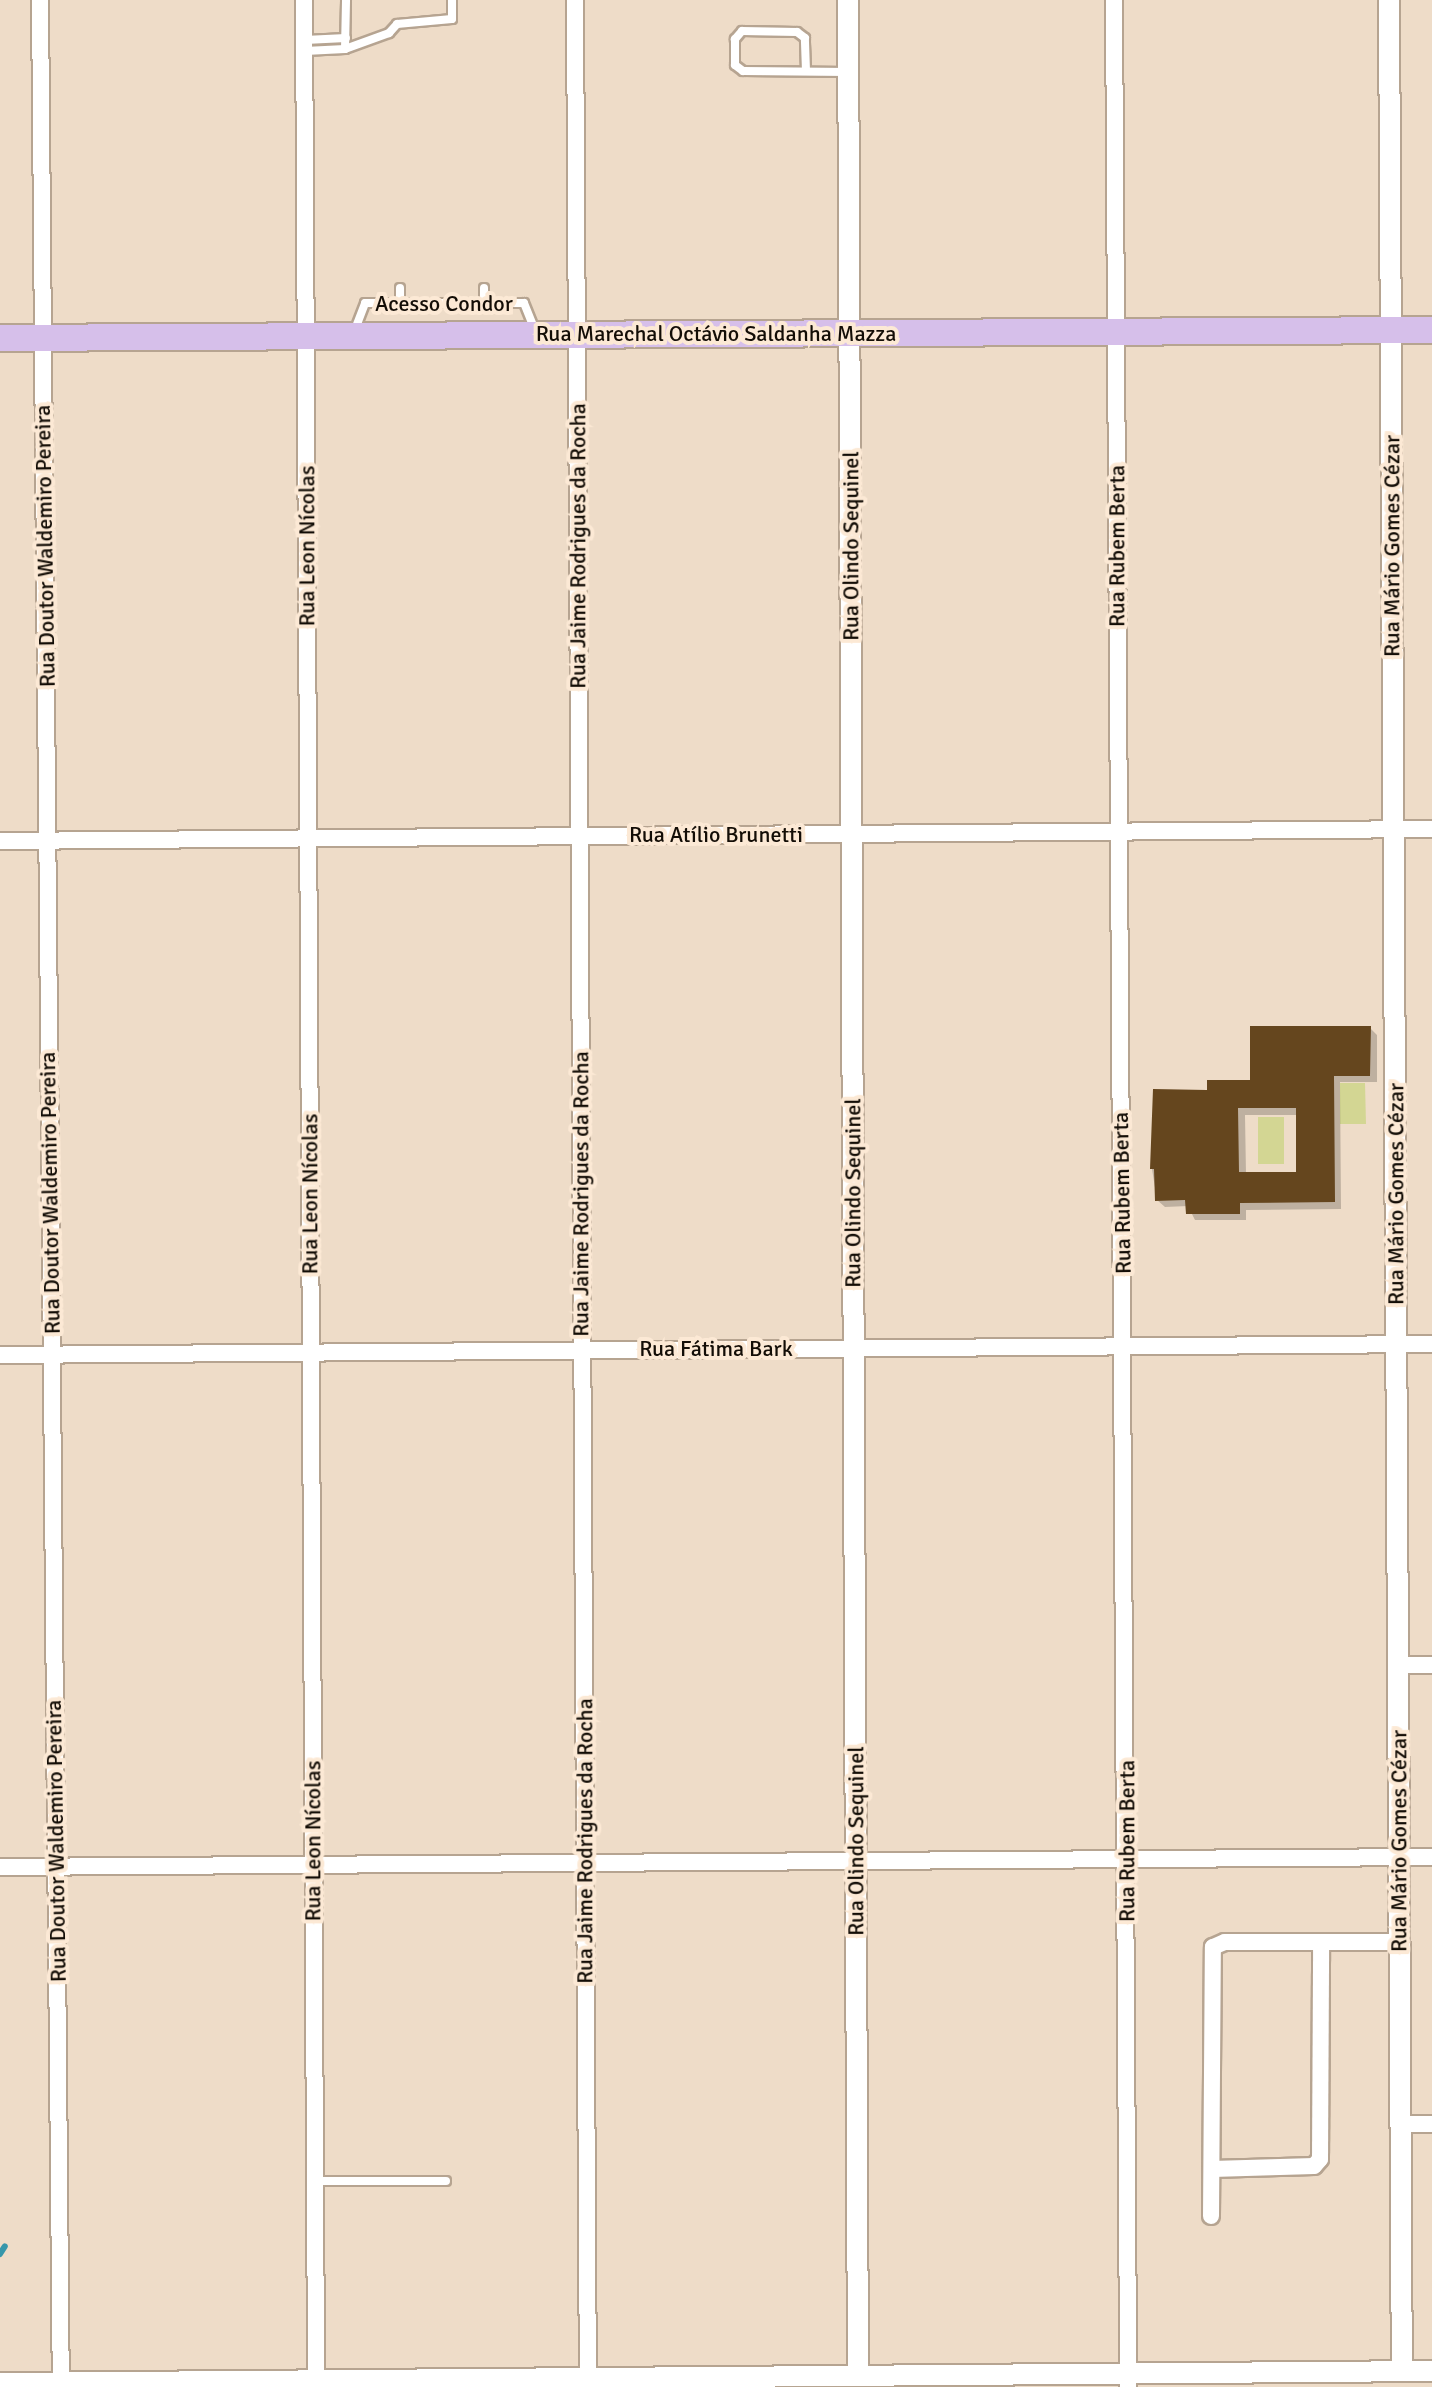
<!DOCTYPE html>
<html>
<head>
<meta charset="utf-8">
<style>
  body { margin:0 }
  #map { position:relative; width:1432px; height:2387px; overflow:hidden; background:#eedcc8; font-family:Signika,sans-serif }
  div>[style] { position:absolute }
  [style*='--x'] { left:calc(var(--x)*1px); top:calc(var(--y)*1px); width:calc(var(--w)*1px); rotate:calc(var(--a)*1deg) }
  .green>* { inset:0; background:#d3d693 }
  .shadow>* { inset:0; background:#0003 }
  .stream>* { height:6px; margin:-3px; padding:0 3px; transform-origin:3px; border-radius:3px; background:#3797ab }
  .building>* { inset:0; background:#65461e }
  .roads { filter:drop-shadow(2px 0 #b6a491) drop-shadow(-2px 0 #b6a491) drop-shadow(0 2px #b6a491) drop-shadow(0 -2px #b6a491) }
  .service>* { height:8px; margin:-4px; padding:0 4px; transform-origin:4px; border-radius:4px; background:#fff }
  .minor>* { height:16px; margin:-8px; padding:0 8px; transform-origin:8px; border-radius:8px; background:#fff }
  .tertiary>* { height:20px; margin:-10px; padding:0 10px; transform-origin:10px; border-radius:10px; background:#fff }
  .primary>* { height:26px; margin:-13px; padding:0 13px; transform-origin:13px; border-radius:13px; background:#d6bfea }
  span { translate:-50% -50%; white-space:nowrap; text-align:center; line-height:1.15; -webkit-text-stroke:8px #fce9d5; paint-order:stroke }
  .street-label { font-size:22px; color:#130d06 }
</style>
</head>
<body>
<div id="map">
  <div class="green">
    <div style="clip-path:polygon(1340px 1083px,1365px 1083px,1366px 1124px,1340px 1124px)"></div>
    <div style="clip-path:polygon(1258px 1117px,1284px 1117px,1284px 1164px,1258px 1164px)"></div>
  </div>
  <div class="shadow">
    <div style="clip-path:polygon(evenodd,1370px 1028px,1377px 1035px,1377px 1082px,1340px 1082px,1341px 1209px,1246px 1210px,1246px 1220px,1195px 1220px,1188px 1206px,1165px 1207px,1157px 1200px,1152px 1169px,1209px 1092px,1252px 1082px,1370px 1028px,1245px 1115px,1298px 1115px,1298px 1174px,1246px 1174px,1245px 1115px)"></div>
  </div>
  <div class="stream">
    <div style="--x:0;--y:2254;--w:9;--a:-58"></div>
  </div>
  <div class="building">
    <div style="clip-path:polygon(evenodd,1250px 1026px,1371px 1026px,1370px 1076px,1334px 1076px,1335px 1202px,1240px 1203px,1240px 1214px,1186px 1214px,1185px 1200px,1155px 1201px,1154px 1169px,1150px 1169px,1153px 1089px,1207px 1090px,1207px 1080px,1250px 1080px,1250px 1026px,1238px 1108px,1296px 1108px,1296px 1172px,1239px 1172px,1238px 1108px)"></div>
  </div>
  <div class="roads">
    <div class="service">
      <div style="--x:305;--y:40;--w:41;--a:-2.8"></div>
      <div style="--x:345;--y:49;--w:49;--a:-88.8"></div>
      <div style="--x:305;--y:51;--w:40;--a:-2.9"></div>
      <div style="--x:345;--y:49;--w:47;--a:-20"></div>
      <div style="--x:389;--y:33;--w:12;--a:-48"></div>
      <div style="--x:397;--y:24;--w:55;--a:-5.2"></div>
      <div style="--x:452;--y:19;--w:19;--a:-90"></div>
      <div style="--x:806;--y:71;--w:33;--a:-92"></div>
      <div style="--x:805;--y:38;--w:10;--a:-143"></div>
      <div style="--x:797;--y:32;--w:55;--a:-179"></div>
      <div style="--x:742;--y:31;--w:11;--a:131"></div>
      <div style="--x:735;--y:39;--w:26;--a:90"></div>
      <div style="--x:735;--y:65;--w:10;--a:37"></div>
      <div style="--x:743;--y:71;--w:105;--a:0.5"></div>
      <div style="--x:400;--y:288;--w:15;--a:90"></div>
      <div style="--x:484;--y:288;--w:15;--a:90"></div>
      <div style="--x:354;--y:332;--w:31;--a:-69"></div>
      <div style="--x:365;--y:303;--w:159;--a:0"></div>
      <div style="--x:524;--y:303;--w:29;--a:68"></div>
      <div style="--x:316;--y:2181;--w:130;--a:0"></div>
    </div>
    <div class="minor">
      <div style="--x:40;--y:0;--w:2387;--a:89.5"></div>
      <div style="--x:304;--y:0;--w:2387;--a:89.71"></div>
      <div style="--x:575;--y:0;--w:2387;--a:89.69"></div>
      <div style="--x:1114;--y:0;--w:2387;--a:89.66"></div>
      <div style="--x:0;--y:841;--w:1432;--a:-0.48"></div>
      <div style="--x:0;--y:1355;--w:1432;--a:-0.44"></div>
      <div style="--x:1398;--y:1665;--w:34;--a:0"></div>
      <div style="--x:0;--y:1867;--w:1432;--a:-0.4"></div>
      <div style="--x:1400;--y:2124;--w:32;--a:0"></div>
      <div style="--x:1212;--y:2169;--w:102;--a:-1.7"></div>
      <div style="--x:1314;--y:2166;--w:9;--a:-49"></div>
      <div style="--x:1320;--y:2159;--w:217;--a:-89.7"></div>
      <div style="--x:1211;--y:2216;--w:269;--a:-89.6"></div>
      <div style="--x:1213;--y:1947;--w:13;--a:-23"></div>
      <div style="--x:1225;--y:1942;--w:174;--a:0"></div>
    </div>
    <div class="tertiary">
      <div style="--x:848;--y:0;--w:2376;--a:89.76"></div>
      <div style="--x:1389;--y:0;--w:2371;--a:89.69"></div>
      <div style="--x:0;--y:2383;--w:1432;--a:-0.48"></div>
    </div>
    <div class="primary">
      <div style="--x:0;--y:338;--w:1432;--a:-0.32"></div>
    </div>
  </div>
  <div class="street-label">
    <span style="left:444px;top:304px">Acesso Condor</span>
    <span style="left:716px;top:334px">Rua Marechal Octávio Saldanha Mazza</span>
    <span style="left:45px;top:546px;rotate:-91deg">Rua Doutor Waldemiro Pereira</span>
    <span style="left:307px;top:546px;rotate:-90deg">Rua Leon Nícolas</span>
    <span style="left:578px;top:546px;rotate:-90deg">Rua Jaime Rodrigues da Rocha</span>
    <span style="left:851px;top:546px;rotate:-90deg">Rua Olindo Sequinel</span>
    <span style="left:1117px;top:546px;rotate:-90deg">Rua Rubem Berta</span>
    <span style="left:1392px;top:546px;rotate:-90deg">Rua Mário Gomes Cézar</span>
    <span style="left:716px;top:835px">Rua Atílio Brunetti</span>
    <span style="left:50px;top:1193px;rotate:-91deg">Rua Doutor Waldemiro Pereira</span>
    <span style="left:853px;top:1193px;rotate:-90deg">Rua Olindo Sequinel</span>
    <span style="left:1122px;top:1193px;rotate:-91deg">Rua Rubem Berta</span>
    <span style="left:310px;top:1194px;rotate:-90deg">Rua Leon Nícolas</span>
    <span style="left:581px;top:1194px;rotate:-90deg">Rua Jaime Rodrigues da Rocha</span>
    <span style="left:1396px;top:1194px;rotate:-90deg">Rua Mário Gomes Cézar</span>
    <span style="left:716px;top:1349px">Rua Fátima Bark</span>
    <span style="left:56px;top:1841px;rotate:-91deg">Rua Doutor Waldemiro Pereira</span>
    <span style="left:313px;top:1841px;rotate:-90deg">Rua Leon Nícolas</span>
    <span style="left:585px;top:1841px;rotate:-90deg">Rua Jaime Rodrigues da Rocha</span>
    <span style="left:856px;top:1841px;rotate:-90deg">Rua Olindo Sequinel</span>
    <span style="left:1127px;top:1841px;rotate:-90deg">Rua Rubem Berta</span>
    <span style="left:1399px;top:1841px;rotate:-90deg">Rua Mário Gomes Cézar</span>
  </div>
</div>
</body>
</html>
